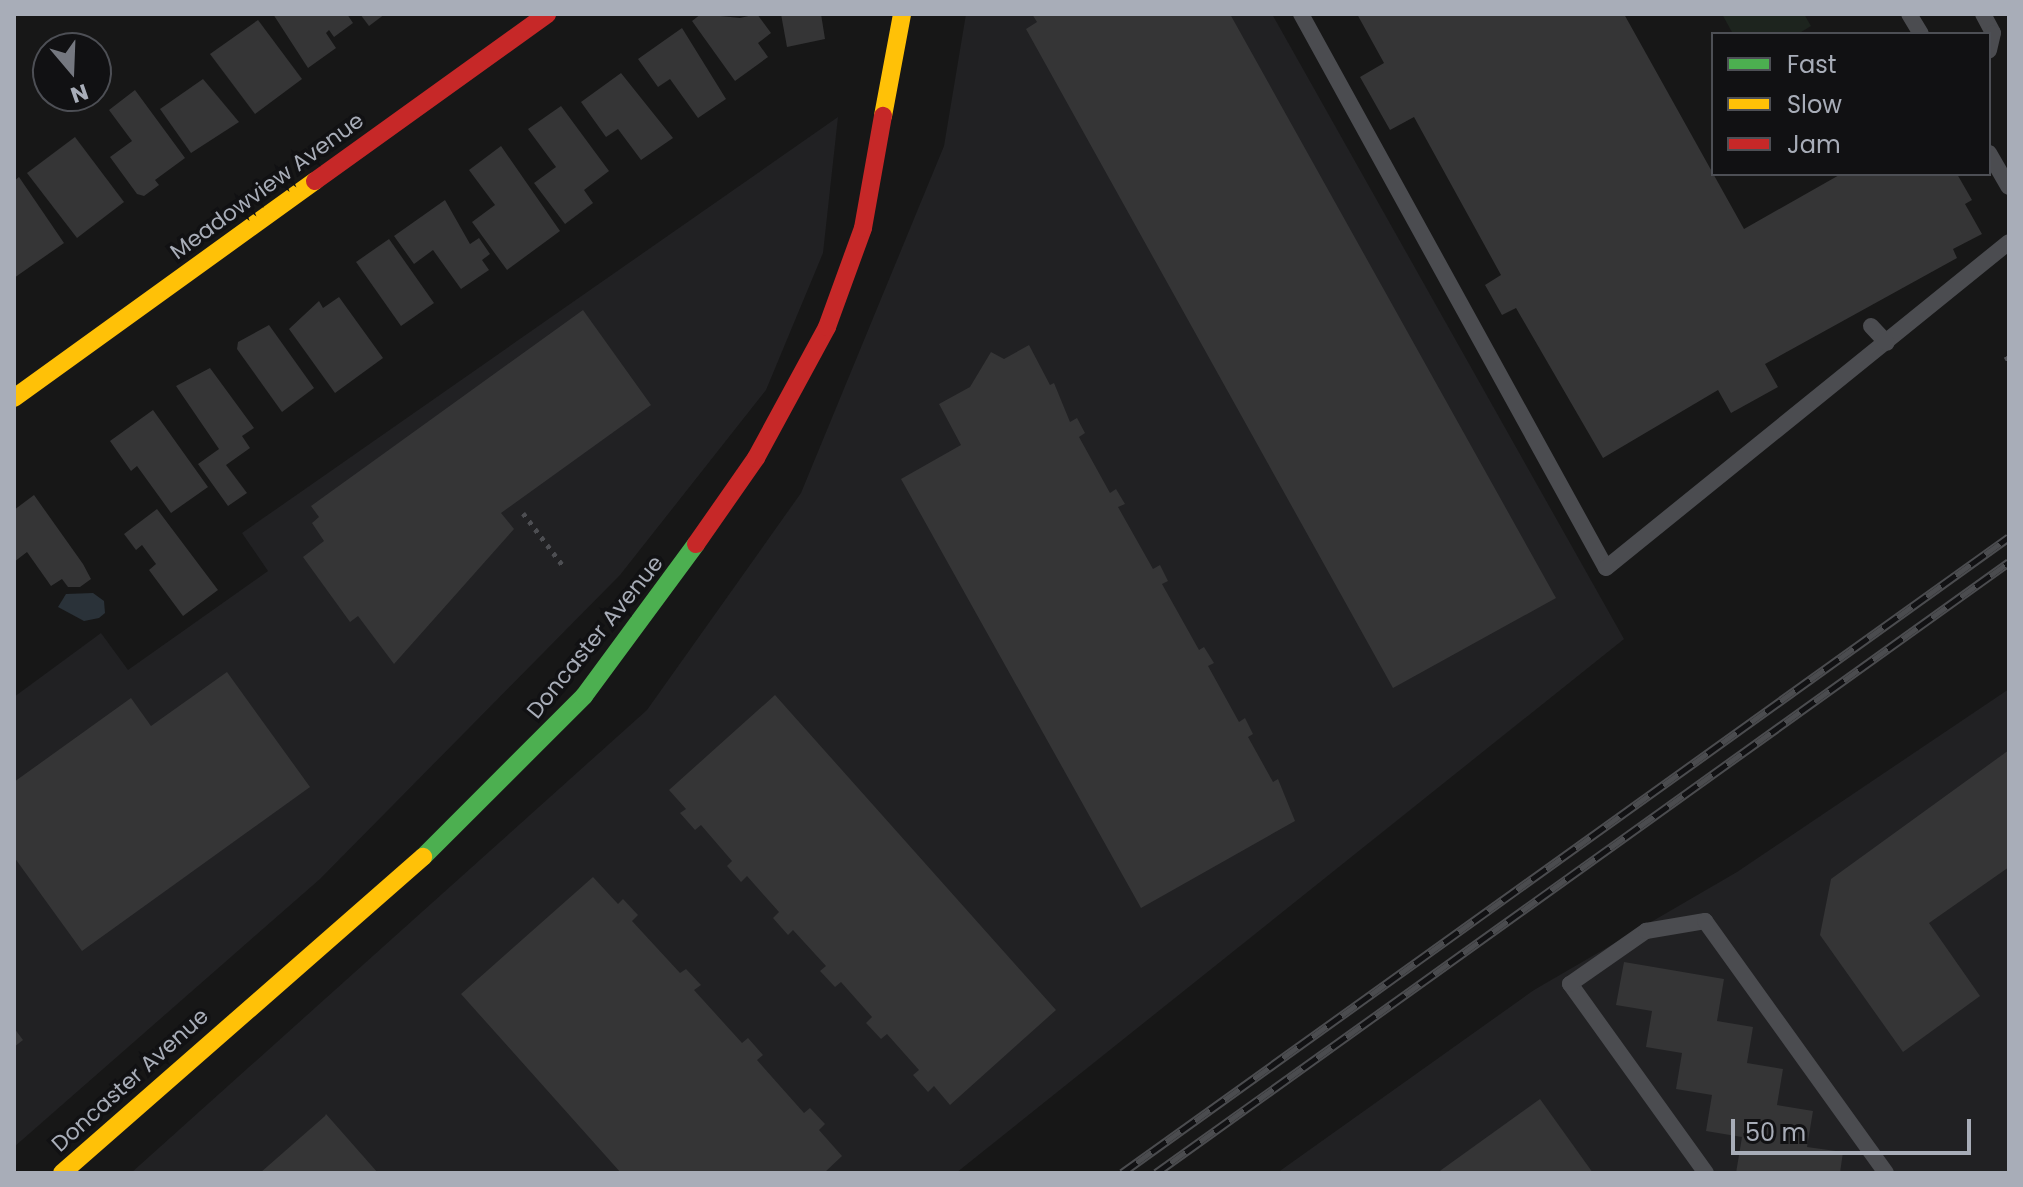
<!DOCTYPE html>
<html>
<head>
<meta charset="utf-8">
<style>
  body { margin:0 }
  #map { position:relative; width:2023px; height:1187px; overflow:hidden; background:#171717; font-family:Poppins,sans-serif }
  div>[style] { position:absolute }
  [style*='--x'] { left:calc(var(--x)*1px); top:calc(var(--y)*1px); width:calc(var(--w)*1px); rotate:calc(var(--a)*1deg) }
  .built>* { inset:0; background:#212123 }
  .green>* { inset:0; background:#1d241e }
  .water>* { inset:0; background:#2a3239 }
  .building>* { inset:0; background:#353536 }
  .path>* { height:5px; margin-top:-2.5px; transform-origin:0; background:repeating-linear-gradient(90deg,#4d4e52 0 4px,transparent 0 10px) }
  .lane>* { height:16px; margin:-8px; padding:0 8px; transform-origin:8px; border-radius:8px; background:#4b4c50 }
  .fast>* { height:18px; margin:-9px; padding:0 9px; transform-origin:9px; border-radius:9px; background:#4caf50 }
  .slow>* { height:18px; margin:-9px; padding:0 9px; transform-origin:9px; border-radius:9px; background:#ffc107 }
  .jam>* { height:18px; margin:-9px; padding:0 9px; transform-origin:9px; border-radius:9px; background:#c62828 }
  .rail>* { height:9px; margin-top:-4.5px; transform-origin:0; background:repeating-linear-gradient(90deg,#111113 0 18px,#4b4c4f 0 36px); box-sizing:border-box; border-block:2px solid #4b4c4f }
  span { translate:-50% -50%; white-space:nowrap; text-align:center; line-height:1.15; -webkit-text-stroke:7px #111113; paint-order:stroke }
  .street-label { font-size:22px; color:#a8adb8 }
  .frame { position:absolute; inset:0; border:16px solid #a8adb8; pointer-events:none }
  .legend { position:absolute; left:1711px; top:32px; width:280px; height:144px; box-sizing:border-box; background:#111113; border:2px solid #4d4f55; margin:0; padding:10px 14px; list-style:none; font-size:24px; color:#a8adb8 }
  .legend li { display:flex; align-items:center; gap:16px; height:40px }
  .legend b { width:40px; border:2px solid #4d4f55 }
  .north { position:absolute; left:32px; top:32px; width:80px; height:80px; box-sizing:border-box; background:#111113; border:2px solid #4d4f55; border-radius:50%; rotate:161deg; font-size:22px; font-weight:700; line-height:32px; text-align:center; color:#a8adb8 }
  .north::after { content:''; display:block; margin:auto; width:28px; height:36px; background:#757880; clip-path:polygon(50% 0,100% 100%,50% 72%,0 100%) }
  .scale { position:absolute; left:1731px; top:1119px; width:240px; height:36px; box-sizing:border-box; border:4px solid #a8adb8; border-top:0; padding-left:10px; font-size:24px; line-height:28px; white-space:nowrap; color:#a8adb8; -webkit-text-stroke:6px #111113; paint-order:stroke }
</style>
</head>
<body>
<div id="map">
  <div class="built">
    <div style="clip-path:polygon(966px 14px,1272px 14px,1624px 639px,956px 1173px,131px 1173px,647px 710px,801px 493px,944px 146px)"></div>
    <div style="clip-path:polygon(838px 117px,823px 253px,766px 390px,620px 575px,320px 879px,14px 1147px,14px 697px,101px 633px,128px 670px,268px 571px,242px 533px)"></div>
    <div style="clip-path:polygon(2009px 689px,2009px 1173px,1277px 1173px,1534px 990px,1737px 872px)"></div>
  </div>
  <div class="green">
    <div style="clip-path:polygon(1722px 14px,1804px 14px,1811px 26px,1798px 34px,1733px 34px)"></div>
  </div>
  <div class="water">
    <div style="clip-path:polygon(93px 593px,104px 601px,105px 613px,99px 618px,84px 621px,58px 607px,66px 594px)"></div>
  </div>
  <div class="building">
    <div style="clip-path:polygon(273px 14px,347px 14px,353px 23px,334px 37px,329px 30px,326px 33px,336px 48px,308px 68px)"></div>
    <div style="clip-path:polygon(360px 14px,385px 14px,369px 26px)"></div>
    <div style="clip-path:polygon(701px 14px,740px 18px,757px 14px,771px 33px,758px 43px,768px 57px,735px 81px,692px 21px)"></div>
    <div style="clip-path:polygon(781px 14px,821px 14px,825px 39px,787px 47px)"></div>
    <div style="clip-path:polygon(1032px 14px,1230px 14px,1556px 598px,1393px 688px,1026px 29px,1037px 22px)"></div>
    <div style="clip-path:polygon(1357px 14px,1624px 14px,1744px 229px,1841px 174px,1957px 174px,1972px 200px,1965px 204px,1982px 234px,1953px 249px,1957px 258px,1765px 364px,1778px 387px,1731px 413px,1718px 390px,1603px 458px,1516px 308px,1502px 315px,1485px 285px,1501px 275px,1414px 117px,1390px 130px,1360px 77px,1384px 63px)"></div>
    <div style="clip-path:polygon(258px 20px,302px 79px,255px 114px,210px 54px)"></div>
    <div style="clip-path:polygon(682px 28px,726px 99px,698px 118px,670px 79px,658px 87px,638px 59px)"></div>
    <div style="clip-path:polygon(621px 73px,673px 138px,641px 160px,618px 129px,606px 137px,581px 102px)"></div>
    <div style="clip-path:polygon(203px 79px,239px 122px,191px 153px,160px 109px)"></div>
    <div style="clip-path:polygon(135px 90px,185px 158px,155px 180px,159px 185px,144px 196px,137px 194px,110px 157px,132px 141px,109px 110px)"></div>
    <div style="clip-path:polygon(561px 106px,609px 171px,584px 190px,593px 203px,565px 224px,534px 183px,556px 167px,528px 129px)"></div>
    <div style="clip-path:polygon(75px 137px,124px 202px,77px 238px,27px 173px)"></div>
    <div style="clip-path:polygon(501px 146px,560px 231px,507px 270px,472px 222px,495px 205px,469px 170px)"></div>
    <div style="clip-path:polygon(19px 177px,64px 243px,14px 278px,14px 181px)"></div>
    <div style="clip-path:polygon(445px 200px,470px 244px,479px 238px,490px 254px,482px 260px,489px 270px,461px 289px,433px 250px,414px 264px,394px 236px)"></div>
    <div style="clip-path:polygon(389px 239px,434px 303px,401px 326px,356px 262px)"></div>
    <div style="clip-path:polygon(339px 297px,383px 358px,335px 393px,289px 329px,319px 301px,323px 308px)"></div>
    <div style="clip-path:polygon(583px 310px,651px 405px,501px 513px,514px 529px,394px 664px,358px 616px,350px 622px,303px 557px,324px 541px,312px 523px,319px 517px,311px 506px)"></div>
    <div style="clip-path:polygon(269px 325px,314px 388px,282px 412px,237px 349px,238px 342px)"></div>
    <div style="clip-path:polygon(1029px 345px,1050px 385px,1054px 383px,1070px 422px,1077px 418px,1085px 433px,1079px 437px,1110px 493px,1116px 489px,1125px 504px,1118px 507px,1153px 569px,1160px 565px,1168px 581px,1162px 584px,1199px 650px,1204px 647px,1214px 663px,1208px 666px,1239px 722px,1245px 718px,1253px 734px,1248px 737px,1273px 782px,1278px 779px,1295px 821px,1141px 908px,901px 479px,961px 445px,939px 404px,970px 387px,991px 352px,1004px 359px)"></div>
    <div style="clip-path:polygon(210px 368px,254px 428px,242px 436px,250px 448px,226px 465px,247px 493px,228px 506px,198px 464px,219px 449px,176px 386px)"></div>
    <div style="clip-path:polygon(153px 410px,208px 487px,171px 513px,137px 466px,131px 471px,110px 441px)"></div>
    <div style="clip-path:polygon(34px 495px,83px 564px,91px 579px,80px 587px,68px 587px,62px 579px,51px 586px,27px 552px,14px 562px,14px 510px)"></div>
    <div style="clip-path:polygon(157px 509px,218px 590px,183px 616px,149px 570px,156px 564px,142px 545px,136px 550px,124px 534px)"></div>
    <div style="clip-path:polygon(227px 672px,310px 787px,82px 951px,14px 857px,14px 782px,131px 698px,151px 726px)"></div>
    <div style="clip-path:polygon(775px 695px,1056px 1010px,950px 1105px,934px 1086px,928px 1092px,913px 1075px,919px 1070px,887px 1034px,881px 1039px,866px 1023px,872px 1017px,841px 982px,835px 987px,820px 971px,826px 966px,793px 930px,788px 935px,773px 918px,779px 912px,747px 876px,741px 882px,727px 866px,732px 861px,701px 825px,695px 830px,680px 813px,686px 809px,669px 790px)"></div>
    <div style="clip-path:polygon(2009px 750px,2009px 867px,1929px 923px,1980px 996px,1903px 1052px,1820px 935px,1831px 879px)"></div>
    <div style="clip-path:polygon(593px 877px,618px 904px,623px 899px,638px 915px,632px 921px,680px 973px,686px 969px,701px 985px,694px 990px,742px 1043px,748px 1038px,763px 1055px,757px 1060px,804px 1113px,810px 1108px,825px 1124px,819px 1130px,842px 1156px,824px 1173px,621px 1173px,461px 994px)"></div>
    <div style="clip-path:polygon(1624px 962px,1724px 979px,1717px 1021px,1753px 1027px,1747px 1063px,1783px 1069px,1777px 1105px,1813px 1111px,1807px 1147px,1843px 1152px,1840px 1173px,1736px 1173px,1742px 1137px,1706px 1131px,1712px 1095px,1676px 1089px,1682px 1053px,1646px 1047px,1652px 1011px,1616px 1005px)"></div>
    <div style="clip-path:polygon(14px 1028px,23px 1040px,14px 1047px)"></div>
    <div style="clip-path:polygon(1540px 1099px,1593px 1173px,1437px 1173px)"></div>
    <div style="clip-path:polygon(326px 1114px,378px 1173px,260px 1173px,325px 1116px)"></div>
  </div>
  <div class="path">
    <div style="--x:2006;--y:356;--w:6;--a:59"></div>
    <div style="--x:523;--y:513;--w:68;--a:52.8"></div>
  </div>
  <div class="lane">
    <div style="--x:1301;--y:14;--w:632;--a:61.17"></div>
    <div style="--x:1606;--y:568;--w:518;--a:-38.97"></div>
    <div style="--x:1909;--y:14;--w:23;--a:59"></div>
    <div style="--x:1983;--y:14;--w:21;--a:62"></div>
    <div style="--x:1993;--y:33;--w:18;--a:103"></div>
    <div style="--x:1989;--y:153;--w:39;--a:60"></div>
    <div style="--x:1871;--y:326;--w:23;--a:47"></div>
    <div style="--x:1706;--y:1173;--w:233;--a:-125.7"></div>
    <div style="--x:1570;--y:984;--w:93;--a:-34.9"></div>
    <div style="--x:1646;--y:931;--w:60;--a:-9.6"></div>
    <div style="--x:1705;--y:921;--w:310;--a:54.3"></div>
  </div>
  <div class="fast">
    <div style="--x:423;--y:857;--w:228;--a:-45"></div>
    <div style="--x:584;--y:696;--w:189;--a:-53.6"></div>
  </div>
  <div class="slow">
    <div style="--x:883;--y:116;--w:104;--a:-79.4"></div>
    <div style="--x:14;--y:398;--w:371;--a:-35.8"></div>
    <div style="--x:62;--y:1173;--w:480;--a:-41.2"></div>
  </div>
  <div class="jam">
    <div style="--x:315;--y:181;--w:286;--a:-35.7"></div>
    <div style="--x:696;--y:544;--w:105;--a:-55.1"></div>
    <div style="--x:756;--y:458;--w:149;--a:-61.5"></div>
    <div style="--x:827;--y:327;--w:105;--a:-70"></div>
    <div style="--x:863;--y:228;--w:114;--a:-79.9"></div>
  </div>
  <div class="rail">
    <div style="--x:1122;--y:1173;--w:1091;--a:-35.64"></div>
    <div style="--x:1156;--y:1173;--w:1049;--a:-35.61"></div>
  </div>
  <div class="street-label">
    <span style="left:267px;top:186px;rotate:-36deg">Meadowview Avenue</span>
    <span style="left:595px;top:637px;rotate:-51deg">Doncaster Avenue</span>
    <span style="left:130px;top:1080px;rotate:-42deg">Doncaster Avenue</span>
  </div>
  <div class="frame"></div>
  <ul class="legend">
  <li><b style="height:10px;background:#4caf50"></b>Fast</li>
  <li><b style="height:10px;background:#ffc107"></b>Slow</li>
  <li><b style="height:10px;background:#c62828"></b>Jam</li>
  </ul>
  <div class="north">N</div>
  <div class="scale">50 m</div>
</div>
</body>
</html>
